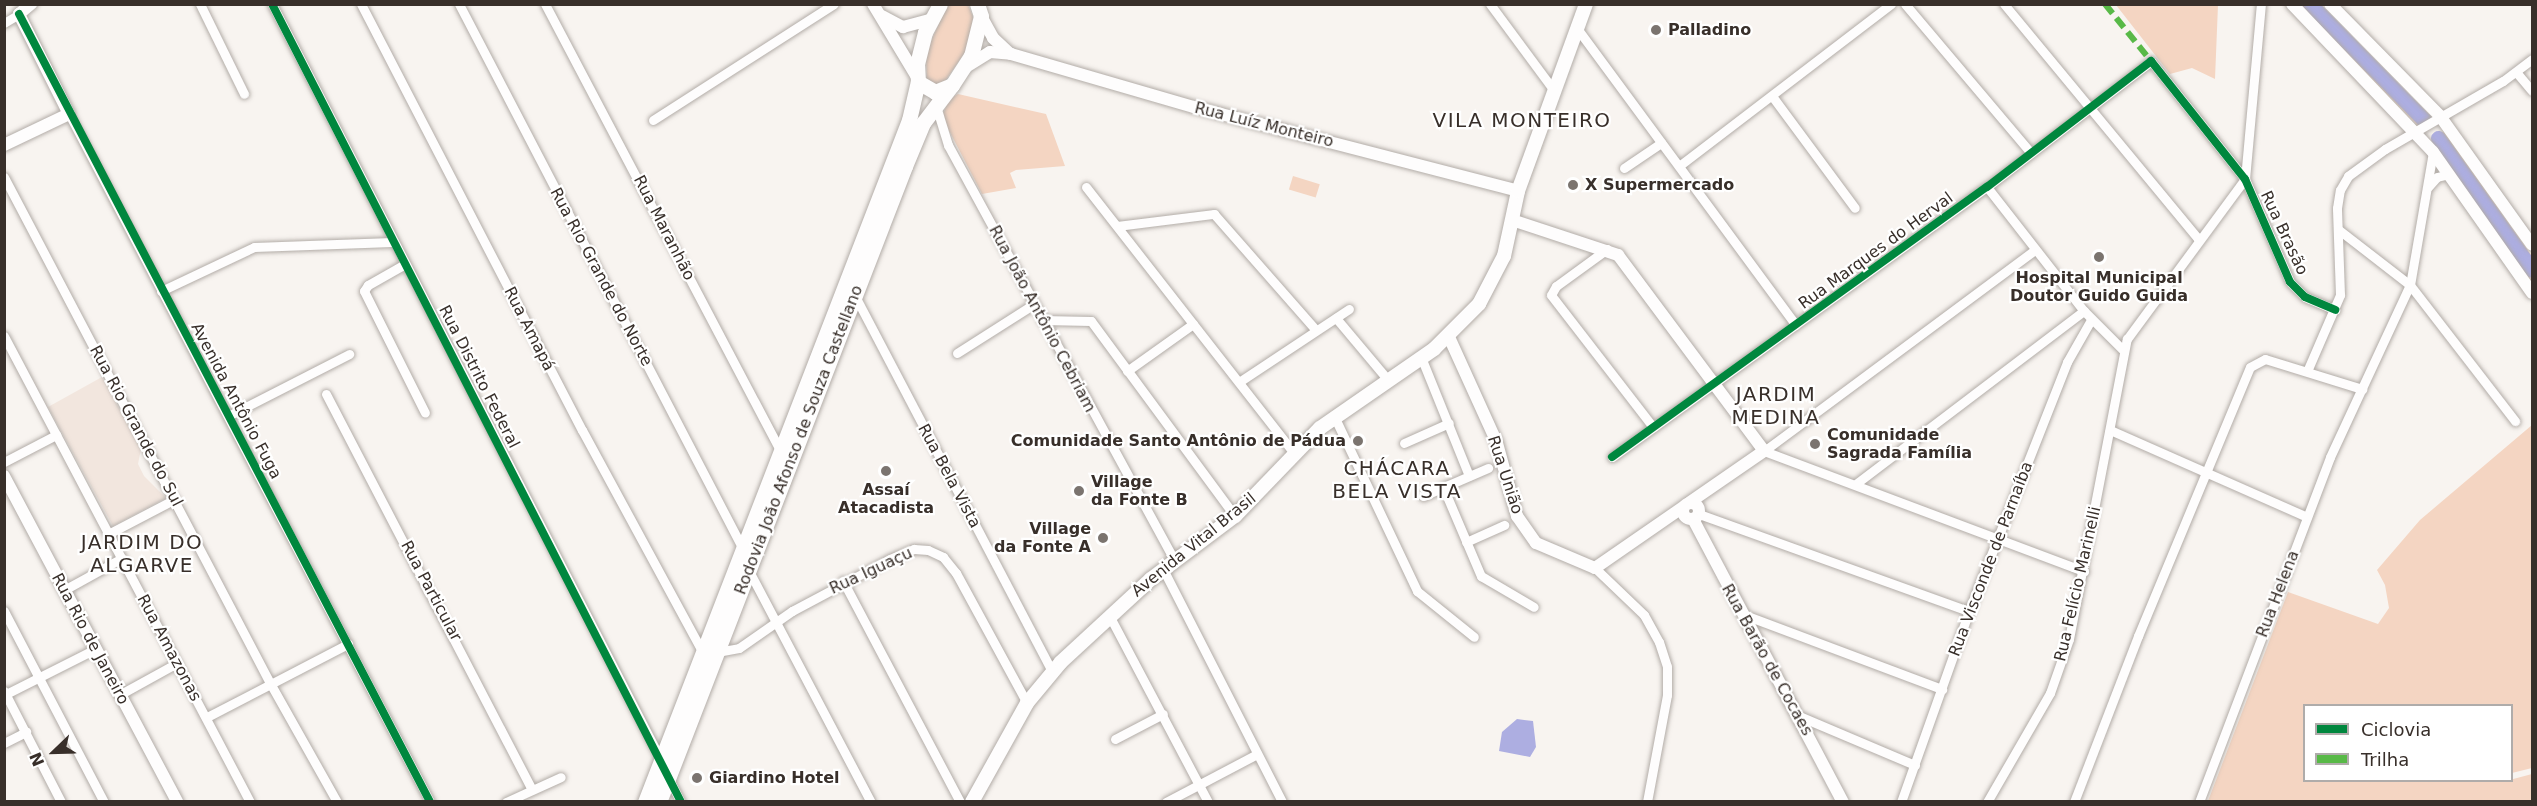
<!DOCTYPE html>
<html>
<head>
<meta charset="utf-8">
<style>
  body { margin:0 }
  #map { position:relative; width:2537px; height:806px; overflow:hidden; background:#f8f4f0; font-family:"DejaVu Sans",sans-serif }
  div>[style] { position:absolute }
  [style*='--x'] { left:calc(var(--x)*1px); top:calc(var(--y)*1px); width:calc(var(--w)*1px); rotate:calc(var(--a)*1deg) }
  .built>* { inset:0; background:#f2e6de }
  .green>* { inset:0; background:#f4d5c2; transform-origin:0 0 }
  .water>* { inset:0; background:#adaee1 }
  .river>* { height:15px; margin:-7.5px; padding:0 7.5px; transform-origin:7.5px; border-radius:7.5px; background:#adaee1 }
  .roads { filter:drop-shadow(0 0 2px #b2aca7) drop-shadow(0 0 2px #b2aca7) }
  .minor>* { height:9px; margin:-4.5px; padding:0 4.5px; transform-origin:4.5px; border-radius:4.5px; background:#fefdfd }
  .tertiary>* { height:12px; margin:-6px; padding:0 6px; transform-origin:6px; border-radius:6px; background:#fefdfd }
  .tertiary>.ring { margin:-6px; padding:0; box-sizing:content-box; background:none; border:12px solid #fefdfd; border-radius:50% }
  .secondary>* { height:14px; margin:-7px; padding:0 7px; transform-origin:7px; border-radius:7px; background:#fefdfd }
  .primary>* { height:15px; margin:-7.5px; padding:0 7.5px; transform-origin:7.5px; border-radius:7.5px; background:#fefdfd }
  .quiet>* { height:6px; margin-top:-3px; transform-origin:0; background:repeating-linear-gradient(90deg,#58b947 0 12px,transparent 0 18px) }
  .cycleway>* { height:8px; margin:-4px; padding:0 4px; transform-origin:4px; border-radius:4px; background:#00873e }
  .dots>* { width:16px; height:16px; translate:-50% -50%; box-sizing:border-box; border:3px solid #fff; border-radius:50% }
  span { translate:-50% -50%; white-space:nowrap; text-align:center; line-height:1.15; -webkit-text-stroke:4.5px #fff; paint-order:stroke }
  .poi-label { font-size:16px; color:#382f2a; font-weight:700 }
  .left { translate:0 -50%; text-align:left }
  .right { translate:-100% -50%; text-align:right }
  .street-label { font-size:16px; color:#382f2a }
  .quarter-label { font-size:20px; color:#382f2a; letter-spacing:1.5px }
  .frame { position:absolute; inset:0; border:6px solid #382f2a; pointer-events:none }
  .legend { position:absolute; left:2303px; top:704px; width:210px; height:78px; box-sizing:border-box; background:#fff; border:2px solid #afacaa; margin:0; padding:8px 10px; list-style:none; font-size:18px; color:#382f2a }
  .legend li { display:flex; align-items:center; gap:12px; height:30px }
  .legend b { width:30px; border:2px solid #afacaa }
  .north { position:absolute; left:24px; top:722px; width:60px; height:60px; -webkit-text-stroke:4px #fff; paint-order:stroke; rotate:247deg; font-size:16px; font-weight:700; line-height:24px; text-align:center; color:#382f2a }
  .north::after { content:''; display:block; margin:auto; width:21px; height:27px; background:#382f2a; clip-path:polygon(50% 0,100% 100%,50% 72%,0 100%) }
</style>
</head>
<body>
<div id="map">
  <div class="built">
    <div style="clip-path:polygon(102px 377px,141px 449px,138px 464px,144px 476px,166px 498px,113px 526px,48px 407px)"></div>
  </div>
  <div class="green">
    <div style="clip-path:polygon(947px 5px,968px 5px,973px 17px,971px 38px,966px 51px,940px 88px,927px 81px,926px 53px)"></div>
    <div style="clip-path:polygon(2116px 5px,2218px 5px,2215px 79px,2192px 68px,2170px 74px)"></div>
    <div style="clip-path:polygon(2300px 5px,2318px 5px,2430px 116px,2430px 122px,2420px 128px)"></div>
    <div style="clip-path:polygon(958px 94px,1046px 114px,1065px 166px,1016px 170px,1010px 173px,1016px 188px,982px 194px,942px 117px,949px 99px)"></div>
    <div style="clip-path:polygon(2444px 132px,2532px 256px,2532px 287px,2432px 142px,2435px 134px)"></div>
    <div style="left:1293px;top:176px;width:28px;height:14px;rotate:17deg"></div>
    <div style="clip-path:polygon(2532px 425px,2532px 768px,2512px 773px,2512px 706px,2304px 706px,2304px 780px,2502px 782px,2532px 774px,2532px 801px,2208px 801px,2288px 592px,2378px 624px,2389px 608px,2385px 585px,2377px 570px,2420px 520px)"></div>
  </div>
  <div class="water">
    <div style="clip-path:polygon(1517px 719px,1533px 721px,1536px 747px,1530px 757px,1499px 751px,1502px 732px)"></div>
  </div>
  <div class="river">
    <div style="--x:2310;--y:4;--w:164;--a:45.5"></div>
    <div style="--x:2438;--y:138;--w:162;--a:54.5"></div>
  </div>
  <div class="roads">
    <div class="minor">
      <div style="--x:200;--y:4;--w:100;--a:63.9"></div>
      <div style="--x:272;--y:4;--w:852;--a:62.77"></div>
      <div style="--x:361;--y:4;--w:480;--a:62.6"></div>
      <div style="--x:582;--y:430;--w:251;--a:61.5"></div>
      <div style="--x:459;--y:4;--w:615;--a:62.48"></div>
      <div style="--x:545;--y:4;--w:506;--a:62.22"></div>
      <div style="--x:1490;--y:4;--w:106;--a:53.5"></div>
      <div style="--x:1905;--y:4;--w:195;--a:49.8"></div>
      <div style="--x:2004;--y:4;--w:306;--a:50.4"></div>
      <div style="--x:4;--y:23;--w:17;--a:-31"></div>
      <div style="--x:1579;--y:31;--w:365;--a:53.6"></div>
      <div style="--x:2517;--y:73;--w:23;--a:50"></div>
      <div style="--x:1772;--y:96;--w:139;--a:53.5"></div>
      <div style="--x:936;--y:106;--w:41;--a:72.9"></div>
      <div style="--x:948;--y:145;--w:473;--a:61.4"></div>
      <div style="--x:69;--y:114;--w:777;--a:62.31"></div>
      <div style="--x:653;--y:120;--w:215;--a:-32.7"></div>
      <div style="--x:1679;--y:166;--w:267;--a:-37.4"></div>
      <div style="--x:1624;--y:168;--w:45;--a:-34"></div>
      <div style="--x:4;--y:177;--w:572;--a:62.27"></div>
      <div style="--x:270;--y:683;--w:137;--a:60.6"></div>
      <div style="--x:2245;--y:179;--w:176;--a:-84.8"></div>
      <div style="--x:1086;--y:187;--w:338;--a:52"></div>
      <div style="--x:1987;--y:187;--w:157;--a:52"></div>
      <div style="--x:2084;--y:311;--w:55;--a:45"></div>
      <div style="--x:2428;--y:187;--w:13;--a:-48"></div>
      <div style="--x:2437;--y:177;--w:12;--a:-14"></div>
      <div style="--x:1117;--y:226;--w:98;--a:-7.1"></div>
      <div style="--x:1214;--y:214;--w:154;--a:48.7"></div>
      <div style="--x:2339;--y:230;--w:90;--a:37.8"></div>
      <div style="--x:2410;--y:285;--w:172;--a:52.3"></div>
      <div style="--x:1607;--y:249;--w:63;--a:144"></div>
      <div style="--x:1556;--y:286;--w:10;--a:119"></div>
      <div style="--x:1551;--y:295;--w:167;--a:52.3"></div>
      <div style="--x:405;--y:264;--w:43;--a:150.4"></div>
      <div style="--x:368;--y:285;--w:7;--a:124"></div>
      <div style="--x:364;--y:291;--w:136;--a:63.4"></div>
      <div style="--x:161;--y:291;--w:103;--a:-25.3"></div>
      <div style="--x:254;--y:247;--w:138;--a:-2.1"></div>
      <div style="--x:855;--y:296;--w:424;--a:62.3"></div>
      <div style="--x:1336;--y:318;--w:81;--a:50"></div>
      <div style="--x:1042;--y:320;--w:49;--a:1.2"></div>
      <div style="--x:1091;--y:321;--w:242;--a:53.6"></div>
      <div style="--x:4;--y:336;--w:527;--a:62.17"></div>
      <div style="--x:957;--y:353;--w:91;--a:-32.5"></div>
      <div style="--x:1421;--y:357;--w:128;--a:68"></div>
      <div style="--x:2308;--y:369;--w:81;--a:-66.6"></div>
      <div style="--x:2340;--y:295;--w:87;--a:-92"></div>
      <div style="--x:2337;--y:208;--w:18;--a:-81"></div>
      <div style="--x:2340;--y:190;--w:16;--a:-60"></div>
      <div style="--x:2348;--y:176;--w:46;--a:-36.1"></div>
      <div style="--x:2385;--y:149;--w:136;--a:-30"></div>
      <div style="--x:2503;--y:81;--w:36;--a:-37"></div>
      <div style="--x:1127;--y:371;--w:81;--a:-35.5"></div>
      <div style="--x:1239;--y:382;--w:132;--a:-33.6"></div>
      <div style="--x:326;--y:394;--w:446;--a:62.5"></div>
      <div style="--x:230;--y:415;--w:134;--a:-27.1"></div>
      <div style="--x:1334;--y:416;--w:194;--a:64.6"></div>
      <div style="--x:1417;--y:591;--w:73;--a:38.9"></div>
      <div style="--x:2110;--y:430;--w:215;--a:23.8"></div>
      <div style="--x:1404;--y:443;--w:49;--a:-24"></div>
      <div style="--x:1764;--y:451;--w:342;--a:20.6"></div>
      <div style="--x:1764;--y:451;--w:337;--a:-36.6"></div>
      <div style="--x:1612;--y:457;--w:462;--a:-35.8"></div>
      <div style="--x:1987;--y:187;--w:207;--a:-37.5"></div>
      <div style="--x:2151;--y:61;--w:151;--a:51.5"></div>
      <div style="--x:2245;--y:179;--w:112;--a:66.4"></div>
      <div style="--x:2290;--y:282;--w:21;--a:45"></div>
      <div style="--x:2305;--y:297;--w:33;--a:23"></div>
      <div style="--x:4;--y:462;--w:59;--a:-27.4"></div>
      <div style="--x:1857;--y:483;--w:285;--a:-37.2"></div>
      <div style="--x:1443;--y:487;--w:97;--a:66.9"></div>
      <div style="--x:1481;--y:576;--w:61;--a:30.3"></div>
      <div style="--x:1423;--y:496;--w:71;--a:-23.3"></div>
      <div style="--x:1699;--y:514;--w:287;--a:19.8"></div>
      <div style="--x:110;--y:533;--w:73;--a:-27.6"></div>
      <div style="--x:1466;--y:542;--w:42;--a:-24.1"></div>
      <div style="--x:1595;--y:568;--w:68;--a:43.8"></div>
      <div style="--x:1644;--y:615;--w:31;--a:61"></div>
      <div style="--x:1659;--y:642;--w:26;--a:72"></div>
      <div style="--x:1667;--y:667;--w:28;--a:90"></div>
      <div style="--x:1667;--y:695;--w:109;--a:100.6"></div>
      <div style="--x:1163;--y:569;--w:262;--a:62.9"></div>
      <div style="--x:749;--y:571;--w:261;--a:62.2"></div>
      <div style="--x:843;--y:581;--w:250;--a:62.1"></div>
      <div style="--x:64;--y:590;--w:66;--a:-28.9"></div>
      <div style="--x:4;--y:611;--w:216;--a:62.4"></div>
      <div style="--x:1742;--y:614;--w:214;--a:20.6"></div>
      <div style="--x:1110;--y:617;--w:209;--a:62.1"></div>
      <div style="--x:717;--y:652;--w:22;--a:-10"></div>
      <div style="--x:739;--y:648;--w:65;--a:-34.9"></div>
      <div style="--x:792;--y:611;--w:111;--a:-28"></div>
      <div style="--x:890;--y:559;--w:26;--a:-23"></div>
      <div style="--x:914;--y:549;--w:14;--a:4"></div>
      <div style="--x:928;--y:550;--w:17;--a:25"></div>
      <div style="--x:943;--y:557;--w:21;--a:51"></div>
      <div style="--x:956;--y:573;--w:148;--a:61.4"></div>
      <div style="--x:4;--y:691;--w:125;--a:62.8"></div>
      <div style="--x:6;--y:694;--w:100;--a:-26.8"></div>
      <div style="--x:119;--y:695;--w:66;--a:-28.9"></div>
      <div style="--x:1799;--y:716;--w:126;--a:22.9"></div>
      <div style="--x:207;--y:717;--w:159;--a:-27.4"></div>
      <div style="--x:1115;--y:739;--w:54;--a:-27.5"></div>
      <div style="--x:4;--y:743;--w:25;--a:-27"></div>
      <div style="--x:668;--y:777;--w:28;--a:63"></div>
      <div style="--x:506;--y:802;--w:60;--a:-24.4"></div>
      <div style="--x:1166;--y:802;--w:103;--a:-27.8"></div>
      <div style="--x:1901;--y:802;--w:203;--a:-70.4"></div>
      <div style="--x:1969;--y:611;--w:268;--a:-68.5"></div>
      <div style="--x:2067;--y:362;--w:48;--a:-60.3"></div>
      <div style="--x:1987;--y:802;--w:126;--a:-60"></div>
      <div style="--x:2050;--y:693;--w:57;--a:-70.6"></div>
      <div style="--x:2069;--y:639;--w:306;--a:-79.1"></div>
      <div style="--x:2127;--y:339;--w:199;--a:-53.6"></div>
      <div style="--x:2074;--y:802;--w:178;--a:-68.9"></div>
      <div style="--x:2138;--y:636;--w:291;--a:-67.4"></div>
      <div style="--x:2250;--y:367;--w:17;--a:-28"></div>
      <div style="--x:2265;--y:359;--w:102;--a:17.2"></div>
      <div style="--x:2199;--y:802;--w:369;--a:-69.2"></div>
      <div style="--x:2330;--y:457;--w:190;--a:-65.1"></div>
      <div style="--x:2410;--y:285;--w:135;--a:-80.2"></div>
    </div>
    <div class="tertiary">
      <div style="--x:873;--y:4;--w:85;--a:58.9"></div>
      <div style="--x:2292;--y:4;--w:204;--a:46.4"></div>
      <div style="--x:2433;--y:152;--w:172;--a:54.9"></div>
      <div style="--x:2330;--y:4;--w:157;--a:45.5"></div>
      <div style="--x:2440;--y:116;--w:158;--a:54.5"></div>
      <div style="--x:882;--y:16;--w:24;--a:28"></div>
      <div style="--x:903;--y:27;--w:30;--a:-15"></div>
      <div style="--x:981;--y:16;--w:25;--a:61"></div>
      <div style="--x:993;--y:38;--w:23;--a:43"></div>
      <div style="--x:966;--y:67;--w:28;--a:-32"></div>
      <div style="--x:990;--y:52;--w:21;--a:5"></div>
      <div style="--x:1011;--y:54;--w:191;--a:16.2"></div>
      <div style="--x:1194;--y:107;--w:335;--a:14.5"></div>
      <div style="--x:4;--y:145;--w:72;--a:-25.5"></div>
      <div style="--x:69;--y:114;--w:112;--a:-116.6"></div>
      <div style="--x:19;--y:14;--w:16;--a:-40"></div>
      <div style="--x:1512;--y:220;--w:112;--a:18.3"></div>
      <div style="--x:1618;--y:255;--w:244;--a:53.3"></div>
      <div style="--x:1764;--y:451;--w:90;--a:145.4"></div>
      <div style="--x:1449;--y:337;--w:116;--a:65.6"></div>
      <div style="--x:1497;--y:443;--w:76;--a:74.7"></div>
      <div style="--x:1517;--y:516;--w:33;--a:55"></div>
      <div style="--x:1536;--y:543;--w:64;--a:23"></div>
      <div style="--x:1595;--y:568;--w:107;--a:-34.7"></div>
      <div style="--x:4;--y:476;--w:369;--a:62"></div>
      <div class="ring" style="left:1683px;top:503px;width:4px;height:4px"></div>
      <div style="--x:1693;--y:519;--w:320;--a:62.1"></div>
    </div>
    <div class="secondary">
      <div style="--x:972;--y:802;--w:113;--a:-60.9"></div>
      <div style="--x:1027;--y:703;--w:53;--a:-50.3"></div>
      <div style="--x:1061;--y:662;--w:122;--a:-42.7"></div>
      <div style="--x:1151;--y:579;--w:105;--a:-36.9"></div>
      <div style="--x:1235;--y:516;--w:122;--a:-46"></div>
      <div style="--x:1320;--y:428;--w:139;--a:-34.7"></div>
      <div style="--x:1434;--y:349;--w:64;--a:-45"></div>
      <div style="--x:1479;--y:304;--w:54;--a:-62.5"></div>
      <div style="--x:1504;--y:256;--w:66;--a:-77.8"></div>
      <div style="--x:1518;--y:191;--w:199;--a:-70"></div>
    </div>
    <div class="primary">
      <div style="--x:940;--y:4;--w:32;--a:118"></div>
      <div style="--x:925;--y:32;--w:32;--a:104"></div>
      <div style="--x:917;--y:63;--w:19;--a:87"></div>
      <div style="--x:918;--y:82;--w:20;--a:30"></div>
      <div style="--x:935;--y:92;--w:18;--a:-22"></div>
      <div style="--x:952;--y:85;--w:35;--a:-57"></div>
      <div style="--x:971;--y:56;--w:41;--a:-76"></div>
      <div style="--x:981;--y:16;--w:13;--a:-108"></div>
      <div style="--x:645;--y:802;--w:731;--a:-68.84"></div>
      <div style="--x:909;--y:120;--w:39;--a:-77"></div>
      <div style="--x:659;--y:802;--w:682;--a:-68.85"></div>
      <div style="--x:905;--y:166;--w:47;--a:-67.3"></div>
      <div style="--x:923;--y:123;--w:48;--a:-52.7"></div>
    </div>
  </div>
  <div class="quiet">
    <div style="--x:2105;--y:4;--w:73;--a:51.1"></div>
  </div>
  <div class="cycleway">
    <div style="--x:272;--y:4;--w:897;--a:62.86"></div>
    <div style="--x:19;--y:14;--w:889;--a:62.45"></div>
    <div style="--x:1612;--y:457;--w:462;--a:-35.8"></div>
    <div style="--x:1987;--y:187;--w:207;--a:-37.5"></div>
    <div style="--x:2151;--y:61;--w:151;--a:51.5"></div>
    <div style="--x:2245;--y:179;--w:112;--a:66.4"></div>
    <div style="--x:2290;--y:282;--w:21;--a:45"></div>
    <div style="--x:2305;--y:297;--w:33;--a:23"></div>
  </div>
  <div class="dots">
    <div style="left:1656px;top:30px;background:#7b746f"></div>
    <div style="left:1573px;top:185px;background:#7b746f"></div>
    <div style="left:2099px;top:257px;background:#7b746f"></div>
    <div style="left:1358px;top:441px;background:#7b746f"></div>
    <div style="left:1815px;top:444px;background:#7b746f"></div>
    <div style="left:886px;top:471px;background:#7b746f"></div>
    <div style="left:1079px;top:491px;background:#7b746f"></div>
    <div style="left:1103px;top:538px;background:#7b746f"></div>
    <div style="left:697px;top:778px;background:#7b746f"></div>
  </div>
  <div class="poi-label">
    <span class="left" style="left:1668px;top:30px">Palladino</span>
    <span class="left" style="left:1585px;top:185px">X Supermercado</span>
    <span style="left:2099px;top:287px">Hospital Municipal<br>Doutor Guido Guida</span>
    <span class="left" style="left:1827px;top:444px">Comunidade<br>Sagrada Família</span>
    <span class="right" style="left:1346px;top:441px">Comunidade Santo Antônio de Pádua</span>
    <span class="left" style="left:1091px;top:491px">Village<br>da Fonte B</span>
    <span style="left:886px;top:499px">Assaí<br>Atacadista</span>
    <span class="right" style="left:1091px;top:538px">Village<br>da Fonte A</span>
    <span class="left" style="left:709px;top:778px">Giardino Hotel</span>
  </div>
  <div class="street-label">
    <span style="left:1264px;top:125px;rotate:14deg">Rua Luíz Monteiro</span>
    <span style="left:664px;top:228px;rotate:63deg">Rua Maranhão</span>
    <span style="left:2284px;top:233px;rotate:65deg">Rua Brasão</span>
    <span style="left:1876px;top:251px;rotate:-36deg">Rua Marques do Herval</span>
    <span style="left:601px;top:277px;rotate:62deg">Rua Rio Grande do Norte</span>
    <span style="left:1042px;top:319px;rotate:62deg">Rua João Antônio Cebriam</span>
    <span style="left:529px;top:329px;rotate:63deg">Rua Amapá</span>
    <span style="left:479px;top:377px;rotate:63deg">Rua Distrito Federal</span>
    <span style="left:236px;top:401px;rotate:62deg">Avenida Antônio Fuga</span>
    <span style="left:136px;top:426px;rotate:62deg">Rua Rio Grande do Sul</span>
    <span style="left:799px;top:440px;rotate:-69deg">Rodovia João Afonso de Souza Castellano</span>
    <span style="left:1505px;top:475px;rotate:72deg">Rua União</span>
    <span style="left:949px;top:476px;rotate:62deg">Rua Bela Vista</span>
    <span style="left:1194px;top:545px;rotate:-39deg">Avenida Vital Brasil</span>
    <span style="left:1991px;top:559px;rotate:-69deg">Rua Visconde de Parnaíba</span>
    <span style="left:871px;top:571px;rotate:-25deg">Rua Iguaçu</span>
    <span style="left:2078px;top:584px;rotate:-77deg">Rua Felício Marinelli</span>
    <span style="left:431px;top:591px;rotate:62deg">Rua Particular</span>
    <span style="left:2278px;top:594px;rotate:-69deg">Rua Helena</span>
    <span style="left:90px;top:639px;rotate:62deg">Rua Rio de Janeiro</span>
    <span style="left:169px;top:648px;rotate:62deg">Rua Amazonas</span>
    <span style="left:1767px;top:660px;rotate:61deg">Rua Barão de Cocaes</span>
  </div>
  <div class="quarter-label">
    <span style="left:1522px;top:120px">VILA MONTEIRO</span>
    <span style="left:1776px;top:406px">JARDIM<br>MEDINA</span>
    <span style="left:1397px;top:480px">CHÁCARA<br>BELA VISTA</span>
    <span style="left:142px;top:554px">JARDIM DO<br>ALGARVE</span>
  </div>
  <div class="frame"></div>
  <ul class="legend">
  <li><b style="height:8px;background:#00873e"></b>Ciclovia</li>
  <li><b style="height:8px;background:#58b947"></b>Trilha</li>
  </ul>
  <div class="north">N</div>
</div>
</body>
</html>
